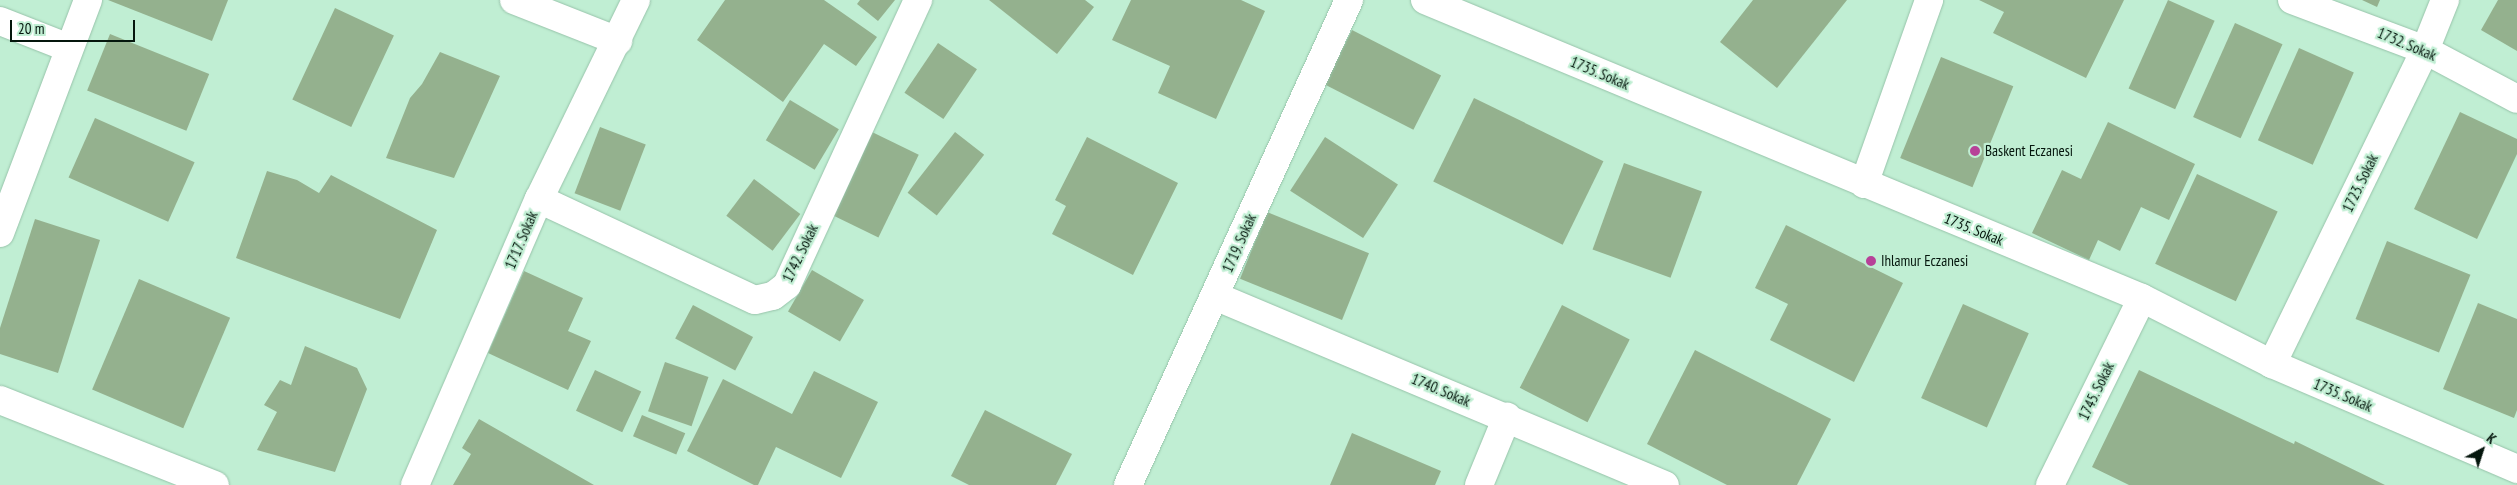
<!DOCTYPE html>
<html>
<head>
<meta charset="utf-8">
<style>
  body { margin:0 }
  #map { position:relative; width:2517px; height:485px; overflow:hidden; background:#c0eed3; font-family:"PT Sans Narrow",sans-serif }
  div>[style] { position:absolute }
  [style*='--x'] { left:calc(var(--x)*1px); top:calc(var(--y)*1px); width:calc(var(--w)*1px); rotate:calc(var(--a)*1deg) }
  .building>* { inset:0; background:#94b18e; transform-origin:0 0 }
  .roads { filter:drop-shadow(0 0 1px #97c3aa) drop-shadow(0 0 1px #97c3aa) }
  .minor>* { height:28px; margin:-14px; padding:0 14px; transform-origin:14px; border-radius:14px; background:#fff }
  .dots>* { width:14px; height:14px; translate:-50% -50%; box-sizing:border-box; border:2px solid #c0eed3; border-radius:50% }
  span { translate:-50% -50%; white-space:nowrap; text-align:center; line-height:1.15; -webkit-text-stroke:4.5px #c0eed3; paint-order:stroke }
  .street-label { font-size:15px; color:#05160d }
  .poi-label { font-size:15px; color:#05160d }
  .left { translate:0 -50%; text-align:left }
  .north { position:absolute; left:2457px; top:425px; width:50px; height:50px; -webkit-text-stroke:4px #c0eed3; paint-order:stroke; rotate:40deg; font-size:14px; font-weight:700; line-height:20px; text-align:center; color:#05160d }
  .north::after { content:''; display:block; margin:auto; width:18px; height:22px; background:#05160d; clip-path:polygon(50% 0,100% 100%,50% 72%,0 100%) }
  .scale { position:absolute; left:10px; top:20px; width:125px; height:22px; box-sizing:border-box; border:2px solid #05160d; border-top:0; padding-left:6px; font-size:15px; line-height:18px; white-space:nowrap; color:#05160d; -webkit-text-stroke:4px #c0eed3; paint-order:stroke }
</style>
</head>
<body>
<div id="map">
  <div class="building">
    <div style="clip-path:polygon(108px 0,228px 0,212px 41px)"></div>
    <div style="clip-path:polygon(725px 0,824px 0,877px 37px,856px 66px,824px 44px,783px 102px,697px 40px)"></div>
    <div style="clip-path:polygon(860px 0,895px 0,878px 21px,857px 4px)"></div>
    <div style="clip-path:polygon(989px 0,1085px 0,1094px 7px,1057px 54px)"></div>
    <div style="clip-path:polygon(1131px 0,1241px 0,1265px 11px,1216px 119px,1158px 93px,1170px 66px,1112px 40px)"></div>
    <div style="clip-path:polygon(1753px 0,1847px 0,1777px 88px,1720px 42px)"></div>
    <div style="clip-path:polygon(1979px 0,2124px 0,2086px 78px,1993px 33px,2004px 12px)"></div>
    <div style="left:2168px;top:0;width:51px;height:97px;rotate:24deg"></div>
    <div style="clip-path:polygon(2362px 0,2380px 0,2377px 7px)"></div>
    <div style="clip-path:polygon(2498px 0,2517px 0,2517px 51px,2481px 30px)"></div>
    <div style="left:335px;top:8px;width:65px;height:101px;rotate:25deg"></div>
    <div style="left:2235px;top:23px;width:52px;height:103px;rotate:24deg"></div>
    <div style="left:1352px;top:30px;width:100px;height:61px;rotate:27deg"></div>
    <div style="left:110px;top:34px;width:107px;height:61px;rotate:22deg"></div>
    <div style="left:938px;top:43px;width:47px;height:60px;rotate:34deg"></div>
    <div style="left:2299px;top:48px;width:60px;height:101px;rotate:24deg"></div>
    <div style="clip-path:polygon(440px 52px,500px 76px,454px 178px,386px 158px,410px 98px,422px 84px)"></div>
    <div style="left:1941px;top:57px;width:78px;height:109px;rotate:22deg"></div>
    <div style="left:1474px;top:98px;width:144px;height:93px;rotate:26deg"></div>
    <div style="left:790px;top:100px;width:57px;height:47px;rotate:31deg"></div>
    <div style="clip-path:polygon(2460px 112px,2517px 139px,2517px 154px,2477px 239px,2414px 209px)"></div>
    <div style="left:95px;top:118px;width:109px;height:65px;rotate:24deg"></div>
    <div style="clip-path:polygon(2108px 122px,2195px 164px,2169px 220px,2141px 207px,2120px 251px,2098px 240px,2089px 260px,2032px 233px,2062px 170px,2081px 179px)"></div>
    <div style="left:600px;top:127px;width:49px;height:71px;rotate:21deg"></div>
    <div style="left:872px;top:132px;width:52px;height:92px;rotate:26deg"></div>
    <div style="left:955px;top:132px;width:37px;height:77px;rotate:38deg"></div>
    <div style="clip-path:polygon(1087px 137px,1178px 183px,1133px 275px,1052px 234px,1066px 206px,1055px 200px)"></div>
    <div style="left:1325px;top:137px;width:87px;height:64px;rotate:33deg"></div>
    <div style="left:1624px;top:163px;width:83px;height:92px;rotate:20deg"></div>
    <div style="clip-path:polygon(267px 171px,297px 180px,319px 193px,331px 175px,437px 230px,400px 319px,236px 258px)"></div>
    <div style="left:2197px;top:174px;width:89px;height:99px;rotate:25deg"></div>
    <div style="left:754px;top:179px;width:58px;height:46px;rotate:37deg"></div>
    <div style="left:1267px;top:212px;width:110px;height:72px;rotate:22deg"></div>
    <div style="clip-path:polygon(35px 219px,100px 240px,58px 373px,0 354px,0 328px)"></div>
    <div style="clip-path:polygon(1786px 225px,1903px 283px,1854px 382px,1770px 340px,1788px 304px,1755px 288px)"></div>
    <div style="left:2387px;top:241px;width:90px;height:84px;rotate:22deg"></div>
    <div style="left:812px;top:270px;width:60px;height:48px;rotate:30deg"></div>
    <div style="clip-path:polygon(524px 271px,583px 298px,568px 331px,591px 341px,568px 390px,488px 353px)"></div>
    <div style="left:139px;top:279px;width:99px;height:120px;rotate:23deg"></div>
    <div style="clip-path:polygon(2478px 303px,2517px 319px,2517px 410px,2514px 418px,2443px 389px)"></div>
    <div style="left:1963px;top:304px;width:72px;height:103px;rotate:24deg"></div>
    <div style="left:693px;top:305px;width:68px;height:38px;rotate:28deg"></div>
    <div style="left:1562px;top:305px;width:76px;height:93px;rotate:27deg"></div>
    <div style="clip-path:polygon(305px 346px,357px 368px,367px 389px,335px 472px,257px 450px,277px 412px,264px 405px,280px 380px,291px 385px)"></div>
    <div style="clip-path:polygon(1695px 350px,1831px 419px,1797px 485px,1727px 485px,1647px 444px)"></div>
    <div style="left:665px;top:362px;width:46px;height:52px;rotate:19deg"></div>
    <div style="left:595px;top:370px;width:51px;height:45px;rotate:25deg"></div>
    <div style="clip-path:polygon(2139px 370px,2294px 444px,2295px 441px,2385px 485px,2129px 485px,2092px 467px)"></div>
    <div style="clip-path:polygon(814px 371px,878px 402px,841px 478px,776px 447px,758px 485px,754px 485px,687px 451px,723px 379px,792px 414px)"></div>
    <div style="clip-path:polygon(985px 410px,1072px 454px,1056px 485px,969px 485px,951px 476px)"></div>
    <div style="left:642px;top:415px;width:47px;height:23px;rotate:23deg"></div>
    <div style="clip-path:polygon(479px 419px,594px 485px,453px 485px,471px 454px,462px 448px)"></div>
    <div style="clip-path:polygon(1352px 433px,1441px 471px,1435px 485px,1330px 485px)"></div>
  </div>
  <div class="roads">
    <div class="minor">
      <div style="--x:514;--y:0;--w:112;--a:21.5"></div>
      <div style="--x:1425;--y:0;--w:776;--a:22.57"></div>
      <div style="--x:2142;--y:298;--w:146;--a:26.9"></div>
      <div style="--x:2272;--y:364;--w:267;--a:23.2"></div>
      <div style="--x:2292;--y:0;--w:142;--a:20.6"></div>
      <div style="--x:2425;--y:50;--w:104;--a:28"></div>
      <div style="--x:0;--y:21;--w:74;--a:21.4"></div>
      <div style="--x:1864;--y:184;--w:195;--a:-70.5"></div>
      <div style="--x:539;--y:199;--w:238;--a:25.1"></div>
      <div style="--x:755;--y:300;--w:18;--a:-13"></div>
      <div style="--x:773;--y:296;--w:18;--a:-38"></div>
      <div style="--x:787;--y:285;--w:314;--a:-65.3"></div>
      <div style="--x:0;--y:233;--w:249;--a:-69.3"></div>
      <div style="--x:1215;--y:296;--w:488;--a:22.8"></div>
      <div style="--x:2272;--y:364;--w:349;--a:-64"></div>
      <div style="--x:2425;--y:50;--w:54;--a:-68.2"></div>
      <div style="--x:0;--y:400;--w:231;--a:21.6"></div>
      <div style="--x:415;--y:485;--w:312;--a:-66.6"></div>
      <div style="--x:539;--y:199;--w:221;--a:-64"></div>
      <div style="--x:1128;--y:485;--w:533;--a:-65.5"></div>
      <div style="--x:1479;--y:485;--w:74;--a:-67.6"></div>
      <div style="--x:2050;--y:485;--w:208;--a:-63.8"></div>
    </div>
  </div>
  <div class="dots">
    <div style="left:1975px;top:151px;background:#b74198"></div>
    <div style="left:1871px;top:261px;background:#b74198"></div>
  </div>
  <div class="street-label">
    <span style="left:2407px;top:44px;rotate:23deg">1732. Sokak</span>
    <span style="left:1600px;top:73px;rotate:23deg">1735. Sokak</span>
    <span style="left:2360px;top:183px;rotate:-64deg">1723. Sokak</span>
    <span style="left:1974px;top:229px;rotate:22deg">1735. Sokak</span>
    <span style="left:521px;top:240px;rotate:-67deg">1717. Sokak</span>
    <span style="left:1239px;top:243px;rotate:-66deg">1719. Sokak</span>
    <span style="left:800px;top:253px;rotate:-64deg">1742. Sokak</span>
    <span style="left:1441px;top:390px;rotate:23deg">1740. Sokak</span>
    <span style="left:2096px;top:391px;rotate:-64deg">1745. Sokak</span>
    <span style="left:2343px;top:395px;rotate:23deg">1735. Sokak</span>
  </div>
  <div class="poi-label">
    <span class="left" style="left:1985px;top:151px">Baskent Eczanesi</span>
    <span class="left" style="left:1881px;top:261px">Ihlamur Eczanesi</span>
  </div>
  <div class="north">K</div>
  <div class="scale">20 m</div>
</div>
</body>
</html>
